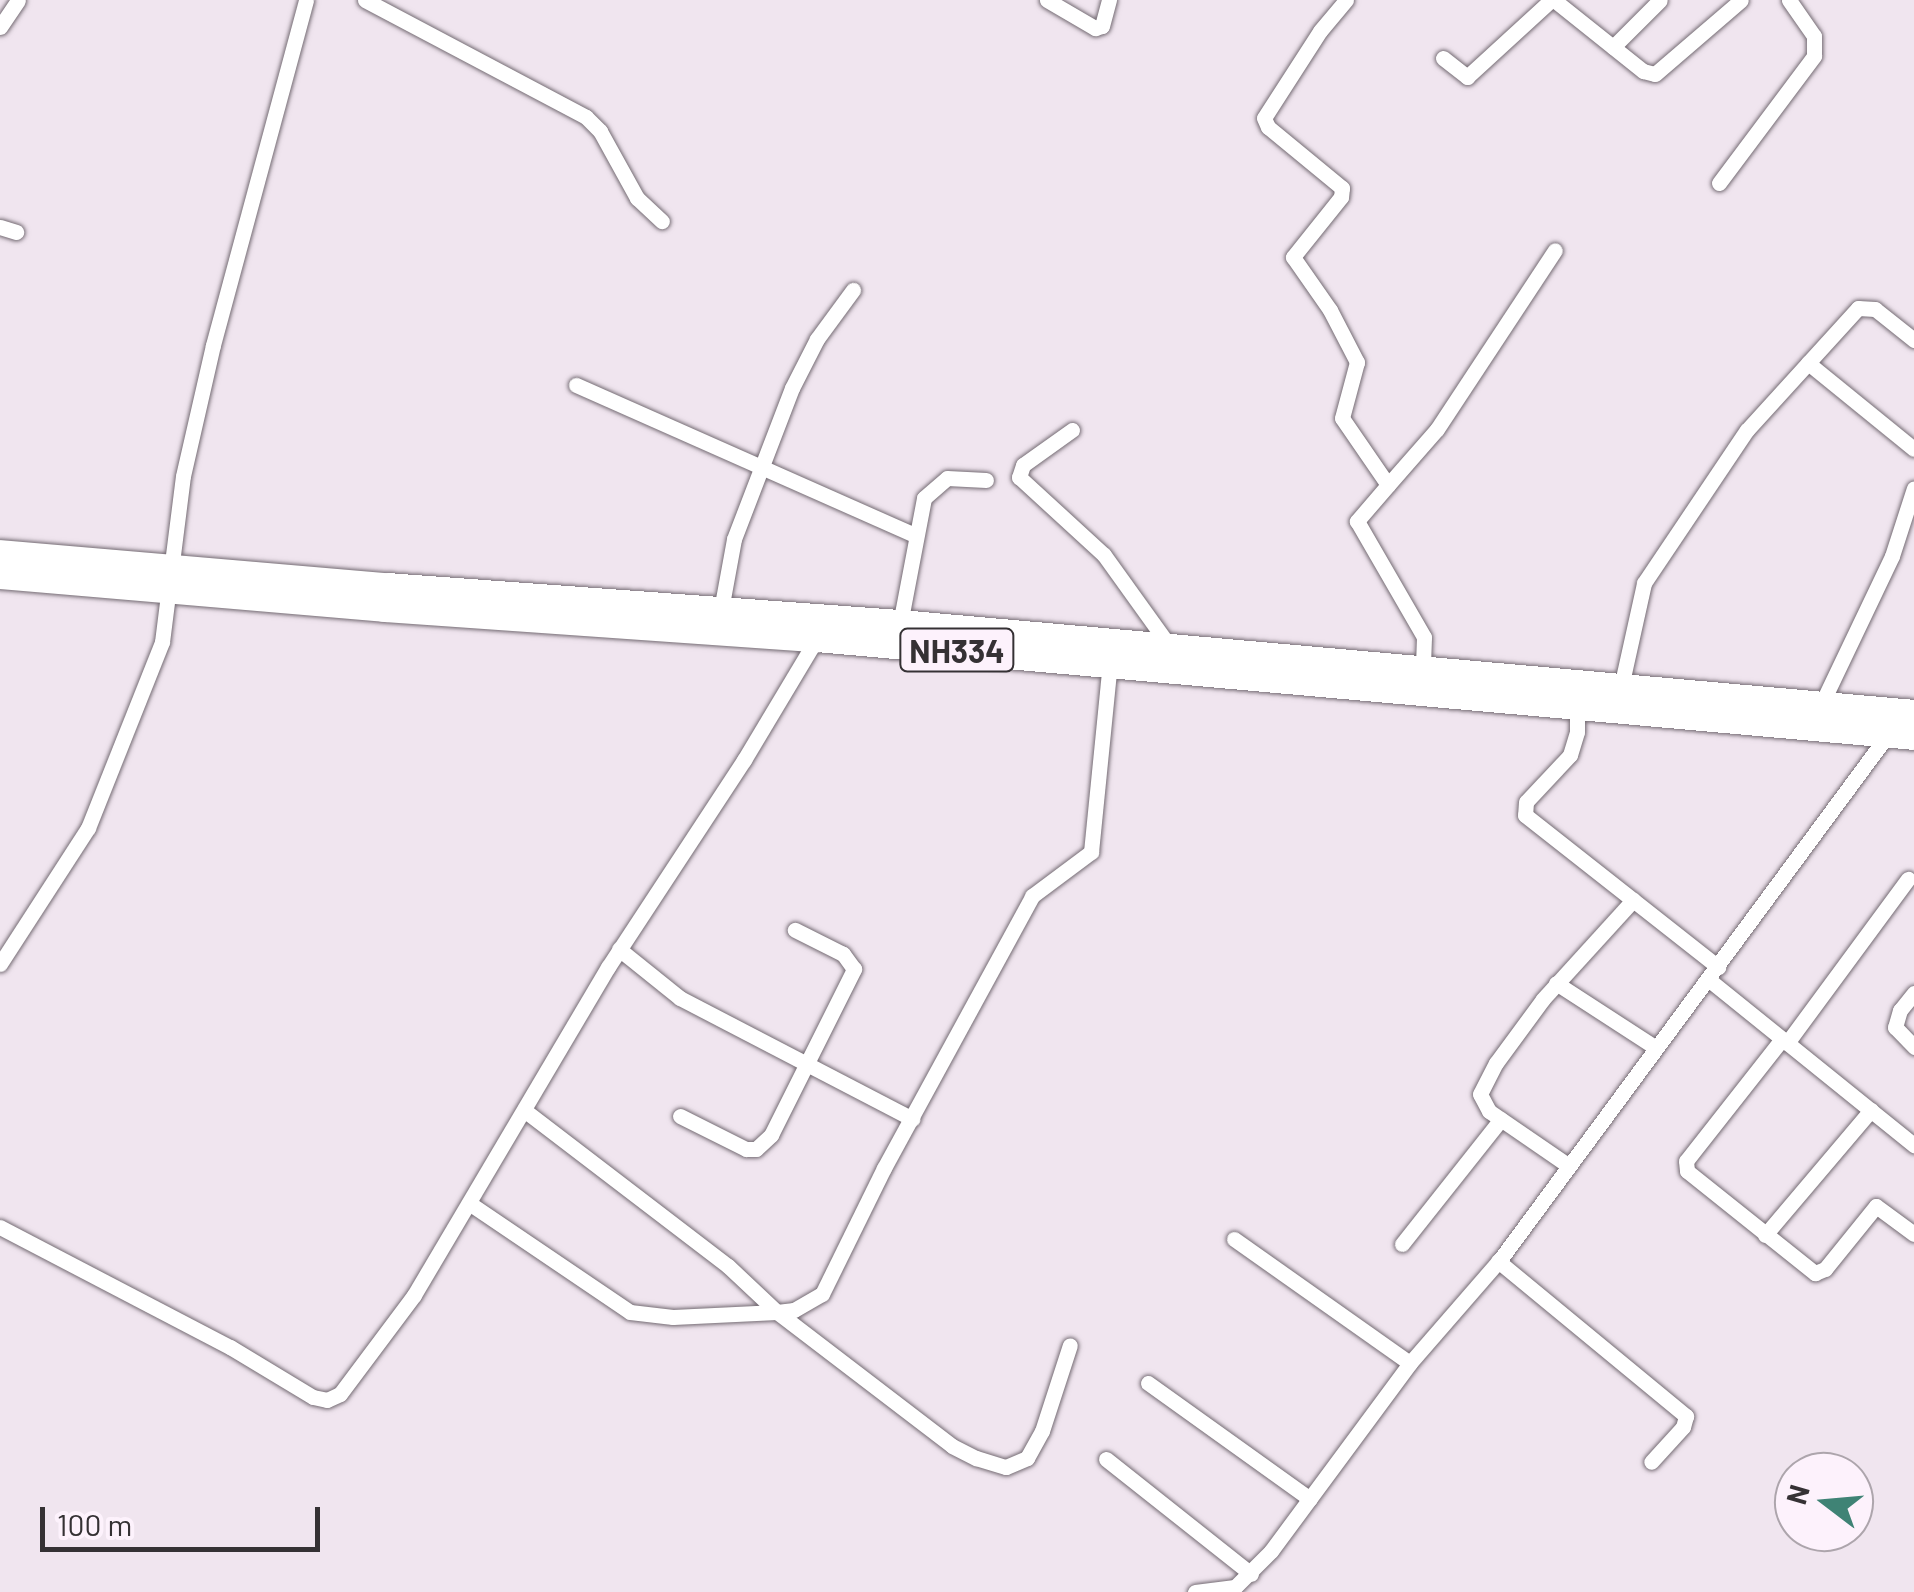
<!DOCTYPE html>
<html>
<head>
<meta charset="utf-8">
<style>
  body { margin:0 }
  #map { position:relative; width:1914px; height:1592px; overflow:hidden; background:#f0e5ef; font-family:Barlow,sans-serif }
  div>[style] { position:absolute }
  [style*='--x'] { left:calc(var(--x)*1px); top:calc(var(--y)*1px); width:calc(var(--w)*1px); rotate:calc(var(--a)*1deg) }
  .roads { filter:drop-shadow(0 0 2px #746b73) drop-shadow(0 0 2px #746b73) }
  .minor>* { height:15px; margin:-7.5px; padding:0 7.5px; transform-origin:7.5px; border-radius:7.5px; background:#fff }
  .trunk>* { height:28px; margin:-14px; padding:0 14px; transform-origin:14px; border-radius:14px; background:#fff }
  span { translate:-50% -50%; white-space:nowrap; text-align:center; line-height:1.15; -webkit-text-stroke:10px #fdf2fc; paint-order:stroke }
  .shield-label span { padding:2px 8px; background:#fdf2fc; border:2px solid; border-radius:8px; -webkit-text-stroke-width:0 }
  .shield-label { font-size:32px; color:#353134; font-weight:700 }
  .north { position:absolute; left:1774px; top:1452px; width:100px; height:100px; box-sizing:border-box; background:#fdf2fc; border:2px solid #ada5ac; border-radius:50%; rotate:286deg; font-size:28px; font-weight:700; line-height:40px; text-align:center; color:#353134 }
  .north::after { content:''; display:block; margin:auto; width:35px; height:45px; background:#3f8375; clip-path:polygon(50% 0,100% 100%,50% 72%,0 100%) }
  .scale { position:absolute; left:40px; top:1507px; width:280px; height:45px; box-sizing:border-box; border:5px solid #353134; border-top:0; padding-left:12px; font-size:30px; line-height:35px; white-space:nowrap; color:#353134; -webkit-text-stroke:8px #fdf2fc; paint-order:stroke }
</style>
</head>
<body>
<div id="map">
  <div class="roads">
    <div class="minor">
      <div style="--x:365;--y:0;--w:250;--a:27.9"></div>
      <div style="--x:586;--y:117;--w:20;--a:45"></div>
      <div style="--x:600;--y:131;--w:77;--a:61.1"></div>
      <div style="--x:637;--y:198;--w:34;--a:43"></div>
      <div style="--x:1047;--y:0;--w:56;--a:30.3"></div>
      <div style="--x:1095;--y:28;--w:7;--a:-16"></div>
      <div style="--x:1102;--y:26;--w:27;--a:-75"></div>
      <div style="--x:1346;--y:0;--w:40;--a:130"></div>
      <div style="--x:1320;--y:31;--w:103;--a:122.8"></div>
      <div style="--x:1264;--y:118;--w:10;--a:66"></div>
      <div style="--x:1268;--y:127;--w:96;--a:39.5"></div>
      <div style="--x:1342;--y:188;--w:9;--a:96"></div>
      <div style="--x:1341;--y:197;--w:77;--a:128.7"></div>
      <div style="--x:1293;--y:257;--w:65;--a:55.1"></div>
      <div style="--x:1330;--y:310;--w:59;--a:62.6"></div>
      <div style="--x:1357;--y:362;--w:58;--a:105"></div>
      <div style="--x:1342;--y:418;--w:81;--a:55.5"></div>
      <div style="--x:1388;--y:485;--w:48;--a:130.7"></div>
      <div style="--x:1357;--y:521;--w:134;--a:60"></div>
      <div style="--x:1424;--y:637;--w:31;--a:92"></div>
      <div style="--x:1554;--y:0;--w:114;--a:38.6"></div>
      <div style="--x:1643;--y:71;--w:12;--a:14"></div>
      <div style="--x:1655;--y:74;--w:113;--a:-40.7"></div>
      <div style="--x:0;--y:27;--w:32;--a:-56"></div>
      <div style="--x:1613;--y:47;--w:66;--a:-45"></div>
      <div style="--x:1443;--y:58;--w:31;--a:38"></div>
      <div style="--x:1467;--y:77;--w:114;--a:-42.5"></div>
      <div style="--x:1719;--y:183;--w:159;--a:-53.2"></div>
      <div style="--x:1814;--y:56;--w:20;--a:-90"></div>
      <div style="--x:1814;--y:36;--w:44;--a:-124.8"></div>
      <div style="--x:0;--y:227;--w:17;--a:17"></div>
      <div style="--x:1808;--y:363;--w:136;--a:39.1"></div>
      <div style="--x:576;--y:385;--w:370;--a:23.9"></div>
      <div style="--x:1072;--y:430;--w:60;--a:144.5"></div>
      <div style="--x:1023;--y:465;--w:13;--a:108"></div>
      <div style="--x:1019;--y:477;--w:115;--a:42.5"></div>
      <div style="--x:1104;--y:555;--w:113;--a:54.3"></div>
      <div style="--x:1388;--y:485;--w:74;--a:-48.8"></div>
      <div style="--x:1437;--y:429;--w:214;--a:-56.6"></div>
      <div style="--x:721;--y:610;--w:72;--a:-79.6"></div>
      <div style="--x:734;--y:539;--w:162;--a:-69"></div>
      <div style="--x:792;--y:388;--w:55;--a:-63"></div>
      <div style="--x:817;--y:339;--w:61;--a:-53.7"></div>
      <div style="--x:900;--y:624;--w:128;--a:-79.2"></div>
      <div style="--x:924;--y:498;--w:30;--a:-41"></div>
      <div style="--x:947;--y:478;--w:39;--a:3"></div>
      <div style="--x:1621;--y:687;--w:107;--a:-77.5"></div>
      <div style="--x:1644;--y:583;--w:184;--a:-56.1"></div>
      <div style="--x:1747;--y:430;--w:165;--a:-47.7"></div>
      <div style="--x:1858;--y:308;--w:17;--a:3"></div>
      <div style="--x:1875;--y:309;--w:50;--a:38.5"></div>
      <div style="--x:1577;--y:704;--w:28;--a:90"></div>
      <div style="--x:1577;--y:732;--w:24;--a:107"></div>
      <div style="--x:1570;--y:755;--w:64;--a:133.1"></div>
      <div style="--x:1526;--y:802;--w:13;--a:94"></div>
      <div style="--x:1525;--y:815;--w:246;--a:38.2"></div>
      <div style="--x:1821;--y:705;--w:165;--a:-64.5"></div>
      <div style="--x:1892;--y:556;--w:71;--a:-72.1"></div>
      <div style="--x:619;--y:949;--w:78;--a:38.8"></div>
      <div style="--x:680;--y:998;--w:262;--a:27.5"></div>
      <div style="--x:0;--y:964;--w:162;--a:-57.1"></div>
      <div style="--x:88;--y:828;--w:200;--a:-68.3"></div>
      <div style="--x:162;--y:642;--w:167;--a:-82.8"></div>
      <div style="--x:183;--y:476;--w:134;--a:-77.1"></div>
      <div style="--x:213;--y:345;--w:357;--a:-74.9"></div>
      <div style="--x:1708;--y:979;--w:265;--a:38.9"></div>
      <div style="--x:1556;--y:983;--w:119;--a:33"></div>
      <div style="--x:1914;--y:993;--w:22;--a:129"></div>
      <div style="--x:1900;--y:1010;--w:18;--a:106"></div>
      <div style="--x:1895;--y:1027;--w:28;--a:46"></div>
      <div style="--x:1782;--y:1039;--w:155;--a:128.2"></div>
      <div style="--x:1686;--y:1161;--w:10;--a:84"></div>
      <div style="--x:1687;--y:1171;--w:164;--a:38.6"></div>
      <div style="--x:1815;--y:1273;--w:11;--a:-22"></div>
      <div style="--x:1825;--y:1269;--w:81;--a:-51"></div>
      <div style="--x:1876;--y:1206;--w:47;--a:36.4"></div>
      <div style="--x:1787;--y:1043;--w:204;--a:-53.6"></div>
      <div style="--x:524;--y:1110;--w:257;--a:37.4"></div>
      <div style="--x:728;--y:1266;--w:67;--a:43.2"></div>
      <div style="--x:777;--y:1312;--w:220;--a:37.4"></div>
      <div style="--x:952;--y:1446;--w:27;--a:27"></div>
      <div style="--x:976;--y:1458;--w:31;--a:17"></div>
      <div style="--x:1006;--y:1467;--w:23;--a:-23"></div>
      <div style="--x:1027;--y:1458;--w:31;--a:-61"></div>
      <div style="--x:1042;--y:1431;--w:90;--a:-72"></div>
      <div style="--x:680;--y:1116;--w:74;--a:26.6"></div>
      <div style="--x:746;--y:1149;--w:10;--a:0"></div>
      <div style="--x:756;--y:1149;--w:21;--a:-43"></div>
      <div style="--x:771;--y:1135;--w:186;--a:-63.4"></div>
      <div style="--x:854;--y:969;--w:19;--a:-126"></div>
      <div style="--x:843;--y:954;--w:54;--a:-153.4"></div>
      <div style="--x:1569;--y:1166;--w:97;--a:-145.5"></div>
      <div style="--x:1489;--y:1111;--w:19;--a:-118"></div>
      <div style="--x:1480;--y:1094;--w:35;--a:-63"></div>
      <div style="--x:1496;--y:1063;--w:79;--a:-53.7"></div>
      <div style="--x:1543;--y:999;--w:134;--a:-47.7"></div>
      <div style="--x:469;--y:1203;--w:194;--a:34.1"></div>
      <div style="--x:630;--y:1312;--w:43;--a:6.6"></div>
      <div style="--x:673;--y:1317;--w:104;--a:-2.8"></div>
      <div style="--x:777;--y:1312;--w:17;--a:-7"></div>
      <div style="--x:794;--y:1310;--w:32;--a:-30"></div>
      <div style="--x:822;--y:1294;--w:140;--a:-63.8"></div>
      <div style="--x:884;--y:1168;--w:310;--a:-61.4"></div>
      <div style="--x:1032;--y:896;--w:74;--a:-36.7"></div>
      <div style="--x:1091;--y:852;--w:190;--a:-84.3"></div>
      <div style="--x:0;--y:1227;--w:259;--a:27.6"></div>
      <div style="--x:230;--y:1347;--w:97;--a:31.1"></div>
      <div style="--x:313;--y:1397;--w:14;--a:12"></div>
      <div style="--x:327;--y:1400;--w:14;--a:-25"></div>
      <div style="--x:340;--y:1394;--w:124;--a:-53.2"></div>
      <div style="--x:414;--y:1295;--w:381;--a:-59.4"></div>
      <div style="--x:608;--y:967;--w:248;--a:-56.7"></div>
      <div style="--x:744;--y:760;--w:142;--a:-59.1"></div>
      <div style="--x:1765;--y:1235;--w:164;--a:-49.7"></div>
      <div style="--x:1234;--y:1239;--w:215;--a:35.2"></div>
      <div style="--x:1402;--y:1244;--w:159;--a:-51.6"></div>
      <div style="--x:1498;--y:1261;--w:244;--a:39.5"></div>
      <div style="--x:1686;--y:1416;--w:11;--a:105"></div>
      <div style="--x:1683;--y:1427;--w:47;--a:132.4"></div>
      <div style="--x:1148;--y:1383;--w:199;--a:35.6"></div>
      <div style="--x:1106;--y:1459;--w:185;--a:38.4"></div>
      <div style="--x:1195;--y:1592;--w:40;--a:-7.1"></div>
      <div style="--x:1235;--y:1587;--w:51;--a:-45"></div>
      <div style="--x:1271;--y:1551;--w:234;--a:-53.5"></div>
      <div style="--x:1410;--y:1363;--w:140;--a:-49"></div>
      <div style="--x:1502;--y:1257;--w:651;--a:-53.55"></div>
    </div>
    <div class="trunk">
      <div style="--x:0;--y:554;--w:388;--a:4.9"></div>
      <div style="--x:387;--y:587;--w:514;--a:4.13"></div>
      <div style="--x:900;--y:624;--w:1018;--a:5.07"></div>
      <div style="--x:0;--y:575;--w:386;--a:4.9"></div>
      <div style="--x:385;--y:608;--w:433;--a:4"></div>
      <div style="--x:817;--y:638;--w:1101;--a:5.1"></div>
    </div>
  </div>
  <div class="shield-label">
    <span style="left:957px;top:650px">NH334</span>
  </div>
  <div class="north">N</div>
  <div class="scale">100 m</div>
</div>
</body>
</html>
